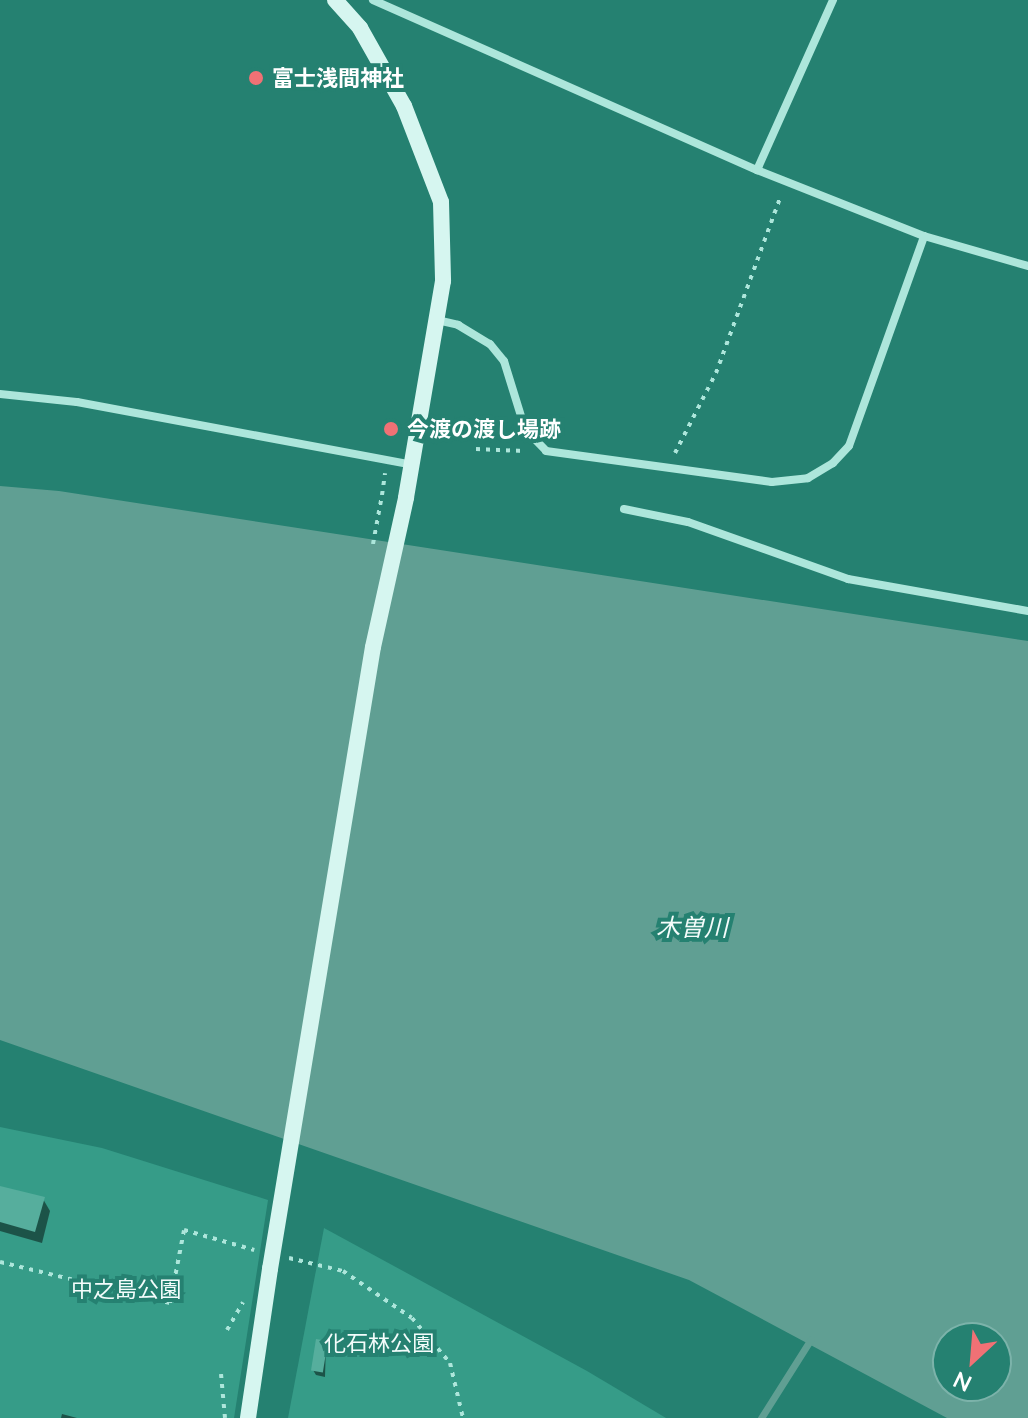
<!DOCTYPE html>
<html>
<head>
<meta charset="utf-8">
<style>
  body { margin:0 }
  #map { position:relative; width:1028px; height:1418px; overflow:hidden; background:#258171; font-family:Lato,"Noto Sans JP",sans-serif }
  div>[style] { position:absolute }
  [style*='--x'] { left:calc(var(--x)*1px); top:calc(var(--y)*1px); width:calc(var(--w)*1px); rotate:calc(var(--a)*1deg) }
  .green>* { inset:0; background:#369c88 }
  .water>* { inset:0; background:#609f93 }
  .shadow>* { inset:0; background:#0007 }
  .stream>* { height:7px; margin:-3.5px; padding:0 3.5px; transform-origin:3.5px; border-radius:3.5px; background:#609f93 }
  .building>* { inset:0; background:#56ae9d; transform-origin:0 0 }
  .path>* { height:4px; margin-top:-2px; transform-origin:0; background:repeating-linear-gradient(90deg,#ade6db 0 4px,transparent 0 10px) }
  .street>* { height:8px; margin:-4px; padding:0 4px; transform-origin:4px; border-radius:4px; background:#ade6db }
  .secondary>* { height:16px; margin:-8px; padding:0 8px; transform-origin:8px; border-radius:8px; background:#d6f6f0 }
  .path-bridge>* { height:4px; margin-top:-2px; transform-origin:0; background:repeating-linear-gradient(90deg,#ade6db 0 4px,transparent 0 10px) }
  .secondary-bridge>* { height:16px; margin:-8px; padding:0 8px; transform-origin:8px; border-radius:8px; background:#d6f6f0 }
  .dots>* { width:22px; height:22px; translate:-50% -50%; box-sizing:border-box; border:4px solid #258171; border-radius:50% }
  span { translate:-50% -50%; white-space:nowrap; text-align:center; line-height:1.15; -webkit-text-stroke:8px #258171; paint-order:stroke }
  .poi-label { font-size:22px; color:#fff; font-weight:700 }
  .left { translate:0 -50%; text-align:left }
  .park-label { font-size:22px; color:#f3fcfb }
  .water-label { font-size:24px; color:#f4fcfb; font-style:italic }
  .north { position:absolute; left:932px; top:1322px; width:80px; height:80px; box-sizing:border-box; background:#258171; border:2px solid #7cb3aa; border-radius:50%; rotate:206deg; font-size:22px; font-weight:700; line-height:32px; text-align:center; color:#fff }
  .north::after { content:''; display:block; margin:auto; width:28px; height:36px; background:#f07175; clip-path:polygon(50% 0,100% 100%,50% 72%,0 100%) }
</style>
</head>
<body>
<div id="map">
  <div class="green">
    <div style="clip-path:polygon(0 1127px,102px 1148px,268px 1200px,234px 1418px,0 1418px)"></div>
    <div style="clip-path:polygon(324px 1228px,587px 1371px,666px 1418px,288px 1418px)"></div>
  </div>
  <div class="water">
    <div style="clip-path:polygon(evenodd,0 486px,59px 491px,1028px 641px,1028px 1418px,947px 1418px,689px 1280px,0 1040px,0 486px,948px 1338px,996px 1338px,996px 1386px,948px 1386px,948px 1338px)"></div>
  </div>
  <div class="shadow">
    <div style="clip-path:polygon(0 1187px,43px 1199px,50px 1211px,42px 1243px,0 1231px)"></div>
    <div style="clip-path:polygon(326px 1343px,325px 1377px,316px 1375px,313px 1370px)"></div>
    <div style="clip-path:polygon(62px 1414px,77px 1418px,61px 1418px)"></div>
  </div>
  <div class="stream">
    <div style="--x:761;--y:1418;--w:93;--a:-57.7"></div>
  </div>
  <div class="building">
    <div style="clip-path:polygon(0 1186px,45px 1197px,35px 1232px,0 1222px)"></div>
    <div style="left:316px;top:1339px;width:12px;height:32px;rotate:9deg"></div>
  </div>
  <div class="path">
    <div style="--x:476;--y:449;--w:48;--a:2.4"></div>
    <div style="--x:675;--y:453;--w:90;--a:-62.9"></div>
    <div style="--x:716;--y:373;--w:189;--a:-69.9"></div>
    <div style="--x:382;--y:495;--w:22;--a:-82"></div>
    <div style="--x:289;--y:1258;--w:56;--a:13.5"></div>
    <div style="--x:343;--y:1271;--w:83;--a:34.3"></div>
    <div style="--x:412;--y:1318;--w:59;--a:49.8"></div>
    <div style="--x:450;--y:1363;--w:57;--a:76.7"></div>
    <div style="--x:0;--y:1262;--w:175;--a:13.6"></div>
    <div style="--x:170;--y:1303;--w:74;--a:-79.1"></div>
    <div style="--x:184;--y:1230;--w:73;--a:15.9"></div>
    <div style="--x:227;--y:1330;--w:32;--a:-60"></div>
    <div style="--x:221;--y:1374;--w:44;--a:84.8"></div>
  </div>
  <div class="street">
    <div style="--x:373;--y:0;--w:420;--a:23.9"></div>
    <div style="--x:757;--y:170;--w:180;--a:21.6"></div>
    <div style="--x:924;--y:236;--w:108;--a:16.1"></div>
    <div style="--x:757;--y:170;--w:186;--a:-65.9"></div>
    <div style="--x:437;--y:320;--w:22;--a:13"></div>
    <div style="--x:458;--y:325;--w:37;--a:31"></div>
    <div style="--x:490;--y:344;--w:22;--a:51"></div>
    <div style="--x:504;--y:361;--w:71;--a:72.8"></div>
    <div style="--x:525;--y:429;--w:30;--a:46"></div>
    <div style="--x:546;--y:451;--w:228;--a:7.8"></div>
    <div style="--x:772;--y:482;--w:36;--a:-6"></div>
    <div style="--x:808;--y:478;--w:29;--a:-31"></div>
    <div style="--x:833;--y:463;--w:23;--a:-47"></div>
    <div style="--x:849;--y:446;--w:223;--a:-70.3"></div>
    <div style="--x:0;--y:394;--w:77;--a:5.9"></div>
    <div style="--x:77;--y:402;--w:343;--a:10.6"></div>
    <div style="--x:624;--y:509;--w:65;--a:11.5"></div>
    <div style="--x:688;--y:522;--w:170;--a:19.6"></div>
    <div style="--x:848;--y:579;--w:183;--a:10.1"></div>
  </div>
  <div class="secondary">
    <div style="--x:335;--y:0;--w:38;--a:48"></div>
    <div style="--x:360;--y:28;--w:90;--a:60.6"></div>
    <div style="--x:404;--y:106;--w:103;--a:68.9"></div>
    <div style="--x:441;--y:202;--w:79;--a:88.5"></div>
    <div style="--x:443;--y:281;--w:220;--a:99.7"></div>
    <div style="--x:248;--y:1418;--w:151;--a:-81.6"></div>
  </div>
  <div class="path-bridge">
    <div style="--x:373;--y:544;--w:50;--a:-79.6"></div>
  </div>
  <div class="secondary-bridge">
    <div style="--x:270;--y:1269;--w:630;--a:-80.6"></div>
    <div style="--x:373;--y:647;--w:153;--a:-77.5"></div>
  </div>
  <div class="dots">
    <div style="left:256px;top:78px;background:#f07175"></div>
    <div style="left:391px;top:429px;background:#f07175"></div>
  </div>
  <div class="poi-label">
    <span class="left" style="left:272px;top:78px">富士浅間神社</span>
    <span class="left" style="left:407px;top:429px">今渡の渡し場跡</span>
  </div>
  <div class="park-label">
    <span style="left:126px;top:1289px">中之島公園</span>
    <span style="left:379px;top:1343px">化石林公園</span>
  </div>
  <div class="water-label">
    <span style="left:692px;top:927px">木曽川</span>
  </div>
  <div class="north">N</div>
</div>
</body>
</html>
